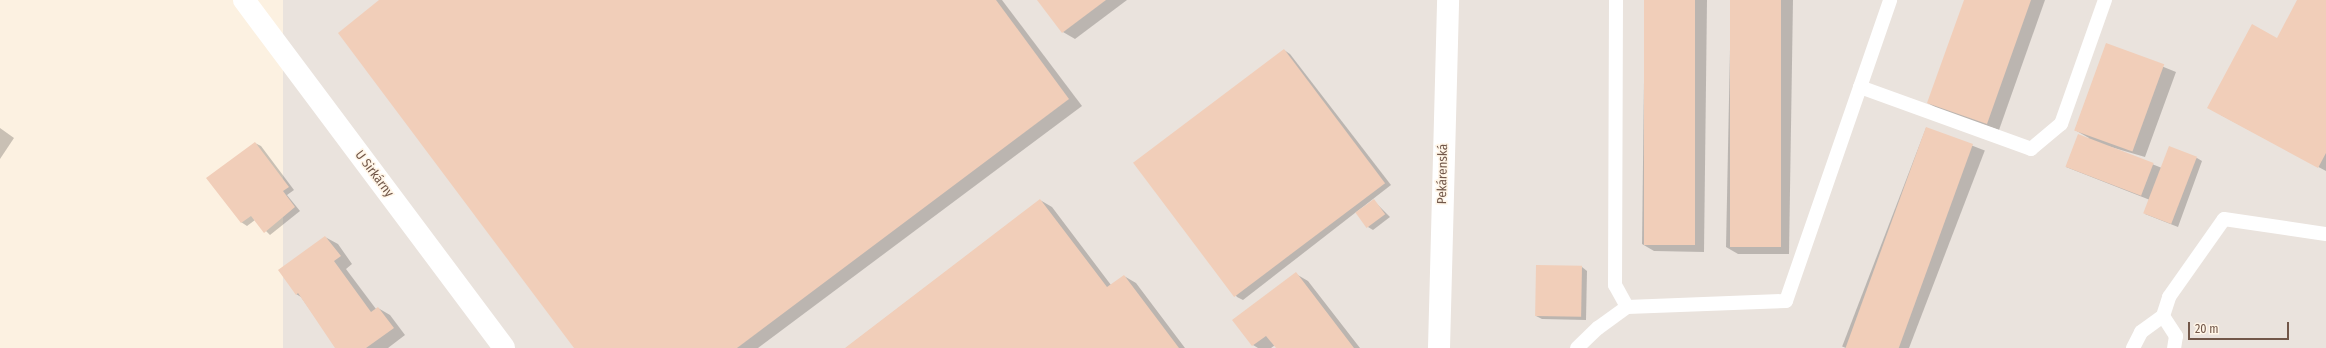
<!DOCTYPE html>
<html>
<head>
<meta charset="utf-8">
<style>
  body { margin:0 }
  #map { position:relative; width:2326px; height:348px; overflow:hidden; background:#fcf1e1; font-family:"Fira Sans Condensed",sans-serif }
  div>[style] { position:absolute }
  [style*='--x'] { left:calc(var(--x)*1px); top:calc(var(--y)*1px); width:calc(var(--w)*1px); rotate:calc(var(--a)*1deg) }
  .industrial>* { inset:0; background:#eae3dd; transform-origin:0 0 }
  .shadow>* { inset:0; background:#0003; transform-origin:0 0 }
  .building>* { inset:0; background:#f1ceb9; transform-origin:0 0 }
  .lane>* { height:14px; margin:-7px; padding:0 7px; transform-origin:7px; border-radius:7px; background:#fff }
  .street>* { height:22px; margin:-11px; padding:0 11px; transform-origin:11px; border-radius:11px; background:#fff }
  span { translate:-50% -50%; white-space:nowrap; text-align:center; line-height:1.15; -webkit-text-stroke:3px #fff5e7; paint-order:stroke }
  .street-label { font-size:13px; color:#725749 }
  .scale { position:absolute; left:2188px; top:322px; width:101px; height:18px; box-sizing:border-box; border:2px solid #725749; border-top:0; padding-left:5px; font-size:12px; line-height:14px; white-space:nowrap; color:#725749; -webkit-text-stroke:3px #fff5e7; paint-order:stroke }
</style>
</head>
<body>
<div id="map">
  <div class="industrial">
    <div style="left:283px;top:0;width:2043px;height:435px"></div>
  </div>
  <div class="shadow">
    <div style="clip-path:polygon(383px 0,1002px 0,1082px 106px,758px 348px,575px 348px)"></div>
    <div style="clip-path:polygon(1039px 0,1127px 0,1075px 39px,1063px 32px)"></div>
    <div style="clip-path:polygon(1645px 0,1707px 0,1704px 252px,1654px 251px,1642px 244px)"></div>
    <div style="clip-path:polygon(1731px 0,1793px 0,1789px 254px,1738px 254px,1726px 247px)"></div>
    <div style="clip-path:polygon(1965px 0,2045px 0,1999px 130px,1940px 110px,1928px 103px)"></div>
    <div style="clip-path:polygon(2299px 0,2326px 0,2326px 171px,2221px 115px,2278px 39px)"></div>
    <div style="clip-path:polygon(2107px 44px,2176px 72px,2145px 157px,2104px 145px,2162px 168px,2197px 158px,2202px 161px,2178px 227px,2145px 214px,2150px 200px,2066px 167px,2089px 138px,2075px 130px)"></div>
    <div style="clip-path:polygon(1284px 50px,1290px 54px,1391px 185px,1243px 300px,1237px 297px,1136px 165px)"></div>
    <div style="clip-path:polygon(0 128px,14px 138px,0 159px)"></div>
    <div style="left:1926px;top:128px;width:63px;height:234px;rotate:21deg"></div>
    <div style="clip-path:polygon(255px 143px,261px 146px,294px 190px,287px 195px,300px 211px,270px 235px,255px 220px,247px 226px,241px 222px)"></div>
    <div style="clip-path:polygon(1040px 200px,1052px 207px,1111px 285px,1124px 276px,1136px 283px,1185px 348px,846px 348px)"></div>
    <div style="clip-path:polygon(1374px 201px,1390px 217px,1373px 230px,1368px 227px)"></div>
    <div style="clip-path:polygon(325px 237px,338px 244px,352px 264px,346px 269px,376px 309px,378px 308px,390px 315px,405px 335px,388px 348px,337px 348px,301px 297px,296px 294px)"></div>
    <div style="clip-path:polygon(1582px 267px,1587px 271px,1586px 320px,1542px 319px,1536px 316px)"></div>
    <div style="clip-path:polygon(1296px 274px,1308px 281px,1360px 348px,1277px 348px,1275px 345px,1271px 348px,1258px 348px,1253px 345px,1233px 320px)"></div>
  </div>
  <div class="building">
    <div style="clip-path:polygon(379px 0,996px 0,1069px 99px,737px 348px,574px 348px,338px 33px)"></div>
    <div style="clip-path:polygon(1037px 0,1106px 0,1062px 33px)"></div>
    <div style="left:1644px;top:0;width:51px;height:245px"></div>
    <div style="left:1730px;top:0;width:51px;height:247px"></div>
    <div style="clip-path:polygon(1964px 0,2031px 0,1987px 124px,1927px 103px)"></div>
    <div style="clip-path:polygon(2297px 0,2326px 0,2326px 153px,2318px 168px,2207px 108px,2252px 24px,2277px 38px)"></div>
    <div style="left:2106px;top:43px;width:62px;height:93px;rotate:20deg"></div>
    <div style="left:1284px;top:49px;width:168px;height:189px;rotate:53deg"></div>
    <div style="left:1926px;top:127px;width:50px;height:235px;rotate:20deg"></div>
    <div style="left:2078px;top:134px;width:81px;height:35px;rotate:21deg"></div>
    <div style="clip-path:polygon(255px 142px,289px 187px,283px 191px,295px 207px,264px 233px,251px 216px,241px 223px,206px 178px)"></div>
    <div style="left:2169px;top:146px;width:30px;height:72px;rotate:21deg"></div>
    <div style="clip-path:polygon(1040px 199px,1107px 287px,1124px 275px,1179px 348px,845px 348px)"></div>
    <div style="left:1374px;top:199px;width:19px;height:23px;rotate:54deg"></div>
    <div style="clip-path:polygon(325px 236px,341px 256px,334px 261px,371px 312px,378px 307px,394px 328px,366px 348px,335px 348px,298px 293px,296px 295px,278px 270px)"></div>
    <div style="left:1536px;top:265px;width:46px;height:51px;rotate:1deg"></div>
    <div style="clip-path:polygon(1296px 272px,1354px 348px,1276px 348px,1266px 336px,1252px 346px,1232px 320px)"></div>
  </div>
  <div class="lane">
    <div style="--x:1616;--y:0;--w:285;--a:90.2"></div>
    <div style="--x:1615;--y:285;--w:25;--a:61"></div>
    <div style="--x:1860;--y:87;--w:182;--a:19.9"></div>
    <div style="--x:2031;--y:149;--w:39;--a:-40"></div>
    <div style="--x:2061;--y:124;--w:132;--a:-70.5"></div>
    <div style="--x:2163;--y:316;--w:24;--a:57"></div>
    <div style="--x:2176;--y:336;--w:12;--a:99"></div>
    <div style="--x:1577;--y:348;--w:29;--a:-44"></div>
    <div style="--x:1598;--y:328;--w:36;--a:-36"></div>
    <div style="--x:1627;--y:307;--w:159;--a:-2.2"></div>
    <div style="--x:1786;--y:301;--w:318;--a:-70.9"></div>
    <div style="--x:2133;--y:348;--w:18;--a:-63"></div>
    <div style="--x:2141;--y:332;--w:27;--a:-36"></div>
    <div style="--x:2163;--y:316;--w:20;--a:-72"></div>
    <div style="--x:2169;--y:297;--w:95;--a:-54.8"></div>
    <div style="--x:2224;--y:219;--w:103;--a:8.4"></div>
  </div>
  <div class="street">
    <div style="--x:244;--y:0;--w:434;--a:53.2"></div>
    <div style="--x:1439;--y:348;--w:348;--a:-88.5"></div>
  </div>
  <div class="street-label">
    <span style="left:374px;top:174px;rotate:53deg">U Sirkárny</span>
    <span style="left:1443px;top:174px;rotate:-89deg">Pekárenská</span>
  </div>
  <div class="scale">20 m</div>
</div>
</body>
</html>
